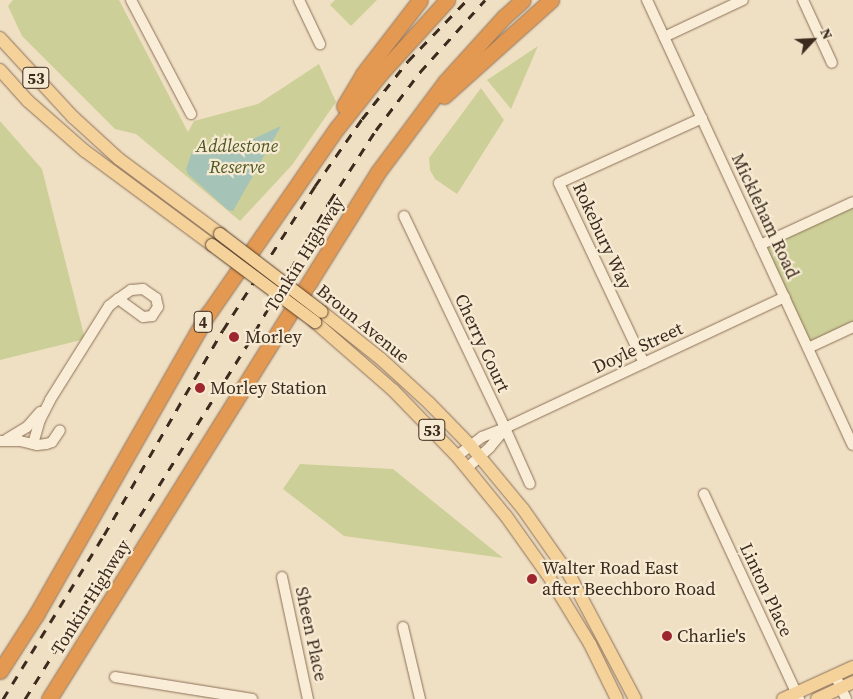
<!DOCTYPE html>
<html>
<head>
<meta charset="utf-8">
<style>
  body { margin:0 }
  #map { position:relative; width:853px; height:699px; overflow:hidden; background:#f0e0c3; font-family:"Source Serif 4",serif }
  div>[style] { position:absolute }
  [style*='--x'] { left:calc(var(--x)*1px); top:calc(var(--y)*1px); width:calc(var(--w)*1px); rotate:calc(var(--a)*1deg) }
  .green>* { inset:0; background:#cccf97 }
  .water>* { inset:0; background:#a6c3b8 }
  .roads { filter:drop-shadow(0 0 1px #8c7059) drop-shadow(0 0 1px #8c7059) }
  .minor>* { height:10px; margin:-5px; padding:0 5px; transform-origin:5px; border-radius:5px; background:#faedd7 }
  .major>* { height:12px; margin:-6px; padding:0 6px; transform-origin:6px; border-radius:6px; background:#f5d29a }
  .highway>* { height:15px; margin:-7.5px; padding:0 7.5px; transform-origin:7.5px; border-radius:7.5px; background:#e39951 }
  .rail>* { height:3px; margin-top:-1.5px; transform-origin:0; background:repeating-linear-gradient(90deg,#3b2a1e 0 9px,transparent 0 18px) }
  .bridges { filter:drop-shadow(0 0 1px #593f2d) drop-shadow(0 0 1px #593f2d) }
  .major-bridge>* { height:12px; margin:-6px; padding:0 6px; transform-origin:6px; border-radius:6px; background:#f5d29a }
  .dots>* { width:14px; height:14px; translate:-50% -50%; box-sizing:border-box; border:2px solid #f7ead3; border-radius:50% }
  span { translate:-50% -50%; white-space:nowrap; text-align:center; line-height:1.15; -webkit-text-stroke:4.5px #f7ead3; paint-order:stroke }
  .shield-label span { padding:1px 4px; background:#f7ead3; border:1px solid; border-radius:4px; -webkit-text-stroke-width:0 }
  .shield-label { font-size:16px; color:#3b2a1e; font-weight:700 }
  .park-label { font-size:18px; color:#4f5823; font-style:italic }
  .street-label { font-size:18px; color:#3b2a1e }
  .poi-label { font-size:18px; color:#3b2a1e }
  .left { translate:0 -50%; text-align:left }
  .north { position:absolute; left:788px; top:15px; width:50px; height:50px; -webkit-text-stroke:4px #f7ead3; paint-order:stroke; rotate:65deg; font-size:14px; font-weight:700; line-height:20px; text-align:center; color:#3b2a1e }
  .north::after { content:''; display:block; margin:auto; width:18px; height:22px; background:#3b2a1e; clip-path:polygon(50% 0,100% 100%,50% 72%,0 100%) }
</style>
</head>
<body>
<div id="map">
  <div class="green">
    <div style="clip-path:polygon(13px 0,119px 0,188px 132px,194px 121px,258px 104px,319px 64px,336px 102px,292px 165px,240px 221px,136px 134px,115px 129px,22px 36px,8px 6px)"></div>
    <div style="clip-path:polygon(335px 0,377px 0,351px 26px,330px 5px)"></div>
    <div style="clip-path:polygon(538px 46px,511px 109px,487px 80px)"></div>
    <div style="clip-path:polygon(481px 88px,504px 120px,457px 194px,435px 179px,430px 170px,429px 158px)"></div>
    <div style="clip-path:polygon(0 121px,42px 169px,85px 339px,0 360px)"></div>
    <div style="clip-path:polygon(853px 202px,853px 327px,808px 348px,760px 245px)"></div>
    <div style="clip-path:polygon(300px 464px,393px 469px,503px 558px,344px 536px,283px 489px)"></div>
  </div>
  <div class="water">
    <div style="clip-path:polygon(281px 126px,233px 211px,228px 210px,188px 174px,186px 169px,192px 152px,210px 148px,222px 149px,242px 144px)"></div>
  </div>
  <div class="roads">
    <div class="minor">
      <div style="--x:131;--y:0;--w:129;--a:62.2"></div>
      <div style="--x:299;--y:0;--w:49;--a:64.5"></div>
      <div style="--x:647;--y:0;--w:490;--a:65.2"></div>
      <div style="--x:803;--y:0;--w:69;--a:65.3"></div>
      <div style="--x:664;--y:37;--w:87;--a:-25.1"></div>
      <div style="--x:404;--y:216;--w:235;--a:64.5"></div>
      <div style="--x:505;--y:428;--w:61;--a:65.9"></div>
      <div style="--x:760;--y:245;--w:102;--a:-24.8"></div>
      <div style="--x:808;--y:348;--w:50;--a:-25"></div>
      <div style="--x:644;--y:363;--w:199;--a:-115.3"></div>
      <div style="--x:559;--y:183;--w:157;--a:-24.4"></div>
      <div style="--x:7;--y:439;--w:23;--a:-31"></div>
      <div style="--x:27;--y:427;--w:20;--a:-49"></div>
      <div style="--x:0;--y:441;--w:20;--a:0"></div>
      <div style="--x:20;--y:441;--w:17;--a:13"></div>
      <div style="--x:37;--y:445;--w:9;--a:-6"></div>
      <div style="--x:46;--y:444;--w:6;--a:-18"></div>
      <div style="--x:52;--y:442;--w:14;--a:-56"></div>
      <div style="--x:33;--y:444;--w:25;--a:-74"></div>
      <div style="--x:40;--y:420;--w:22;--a:-63"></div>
      <div style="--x:50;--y:400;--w:111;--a:-57.9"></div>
      <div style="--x:109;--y:306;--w:11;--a:-38"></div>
      <div style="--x:118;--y:299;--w:16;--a:-35"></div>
      <div style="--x:131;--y:290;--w:12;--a:-5"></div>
      <div style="--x:143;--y:289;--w:16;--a:35"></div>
      <div style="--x:156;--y:298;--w:9;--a:77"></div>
      <div style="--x:158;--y:307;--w:11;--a:124"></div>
      <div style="--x:152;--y:316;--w:9;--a:174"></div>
      <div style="--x:143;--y:317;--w:31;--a:-144"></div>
      <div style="--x:457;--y:456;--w:31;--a:-37"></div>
      <div style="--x:482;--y:437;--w:25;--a:-21"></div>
      <div style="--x:505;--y:428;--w:309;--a:-25.1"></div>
      <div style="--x:467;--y:468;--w:31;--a:-42"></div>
      <div style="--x:490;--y:447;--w:23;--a:-50"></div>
      <div style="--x:704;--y:494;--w:226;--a:65.1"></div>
      <div style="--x:282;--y:577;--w:125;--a:78"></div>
      <div style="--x:403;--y:627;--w:74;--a:76.7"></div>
      <div style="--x:835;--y:675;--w:26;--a:65"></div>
      <div style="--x:115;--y:677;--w:139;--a:9.1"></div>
    </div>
    <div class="major">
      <div style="--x:0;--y:38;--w:108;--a:47.3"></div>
      <div style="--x:73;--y:117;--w:62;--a:42.4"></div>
      <div style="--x:119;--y:159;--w:126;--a:36.6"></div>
      <div style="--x:0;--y:70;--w:42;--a:47.9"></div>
      <div style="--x:28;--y:101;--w:76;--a:41.3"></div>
      <div style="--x:85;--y:151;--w:158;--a:36.5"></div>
      <div style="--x:322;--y:312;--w:75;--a:38.5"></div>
      <div style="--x:381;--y:359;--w:65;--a:42.5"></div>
      <div style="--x:429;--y:403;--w:59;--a:45.7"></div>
      <div style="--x:470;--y:445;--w:83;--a:50.4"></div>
      <div style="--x:523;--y:509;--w:82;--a:55"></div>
      <div style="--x:570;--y:576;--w:139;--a:62.1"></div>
      <div style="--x:315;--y:322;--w:103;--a:41.1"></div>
      <div style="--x:393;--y:390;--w:92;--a:45.9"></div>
      <div style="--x:457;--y:456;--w:77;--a:50.8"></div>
      <div style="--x:506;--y:516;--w:72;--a:54.6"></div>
      <div style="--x:548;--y:575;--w:81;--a:58.7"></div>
      <div style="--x:590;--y:644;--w:61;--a:63.9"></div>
      <div style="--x:783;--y:699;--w:77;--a:-24.6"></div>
      <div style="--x:817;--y:699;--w:40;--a:-25"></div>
    </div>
    <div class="highway">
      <div style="--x:444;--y:96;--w:144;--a:-41.9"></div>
      <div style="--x:344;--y:106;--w:37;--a:-59"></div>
      <div style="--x:363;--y:74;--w:93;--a:-52.4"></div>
      <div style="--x:0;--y:671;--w:67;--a:-57.3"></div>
      <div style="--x:36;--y:615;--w:347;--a:-60.3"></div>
      <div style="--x:208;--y:314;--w:226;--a:-55.3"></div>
      <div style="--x:337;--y:128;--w:69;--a:-51.5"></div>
      <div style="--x:380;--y:74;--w:100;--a:-47.8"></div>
      <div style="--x:49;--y:699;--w:621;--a:-58.02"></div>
      <div style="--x:378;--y:172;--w:112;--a:-53.3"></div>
      <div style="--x:445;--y:82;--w:88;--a:-47.8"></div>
      <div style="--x:504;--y:17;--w:25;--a:-42"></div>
    </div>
  </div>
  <div class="rail">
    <div style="--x:3;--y:699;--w:193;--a:-58.4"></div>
    <div style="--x:104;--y:535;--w:237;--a:-59.9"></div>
    <div style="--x:223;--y:330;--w:171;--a:-57.4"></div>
    <div style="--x:315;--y:186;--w:82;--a:-55"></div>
    <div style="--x:362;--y:119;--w:74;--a:-51.6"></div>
    <div style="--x:408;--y:61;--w:85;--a:-46"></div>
    <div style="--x:25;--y:699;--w:416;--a:-57.9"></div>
    <div style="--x:246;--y:347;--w:168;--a:-60.1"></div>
    <div style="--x:330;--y:201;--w:85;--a:-57.1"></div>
    <div style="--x:376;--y:130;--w:73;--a:-52.8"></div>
    <div style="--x:420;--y:72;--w:97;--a:-47.9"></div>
  </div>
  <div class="bridges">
    <div class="major-bridge">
      <div style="--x:220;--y:234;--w:128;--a:37.4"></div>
      <div style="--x:212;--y:245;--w:129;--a:36.8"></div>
    </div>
  </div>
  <div class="dots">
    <div style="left:234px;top:337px;background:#9d262f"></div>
    <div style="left:200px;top:388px;background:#9d262f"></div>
    <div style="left:532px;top:579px;background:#9d262f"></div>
    <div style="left:667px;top:636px;background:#9d262f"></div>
  </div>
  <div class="shield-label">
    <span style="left:36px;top:78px">53</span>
    <span style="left:203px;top:322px">4</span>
    <span style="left:432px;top:430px">53</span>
  </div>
  <div class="park-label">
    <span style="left:237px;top:157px">Addlestone<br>Reserve</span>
  </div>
  <div class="street-label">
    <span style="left:765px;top:216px;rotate:65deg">Mickleham Road</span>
    <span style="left:602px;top:236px;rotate:65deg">Rokebury Way</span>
    <span style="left:305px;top:254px;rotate:-58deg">Tonkin Highway</span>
    <span style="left:363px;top:324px;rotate:39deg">Broun Avenue</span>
    <span style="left:482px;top:343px;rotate:65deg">Cherry Court</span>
    <span style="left:638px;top:348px;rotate:-25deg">Doyle Street</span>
    <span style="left:766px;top:590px;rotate:65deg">Linton Place</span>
    <span style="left:91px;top:597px;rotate:-58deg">Tonkin Highway</span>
    <span style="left:311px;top:634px;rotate:78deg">Sheen Place</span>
  </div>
  <div class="poi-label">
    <span class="left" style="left:245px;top:337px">Morley</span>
    <span class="left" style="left:210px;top:388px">Morley Station</span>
    <span class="left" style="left:542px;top:579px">Walter Road East<br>after Beechboro Road</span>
    <span class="left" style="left:677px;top:636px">Charlie's</span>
  </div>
  <div class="north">N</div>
</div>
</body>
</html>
